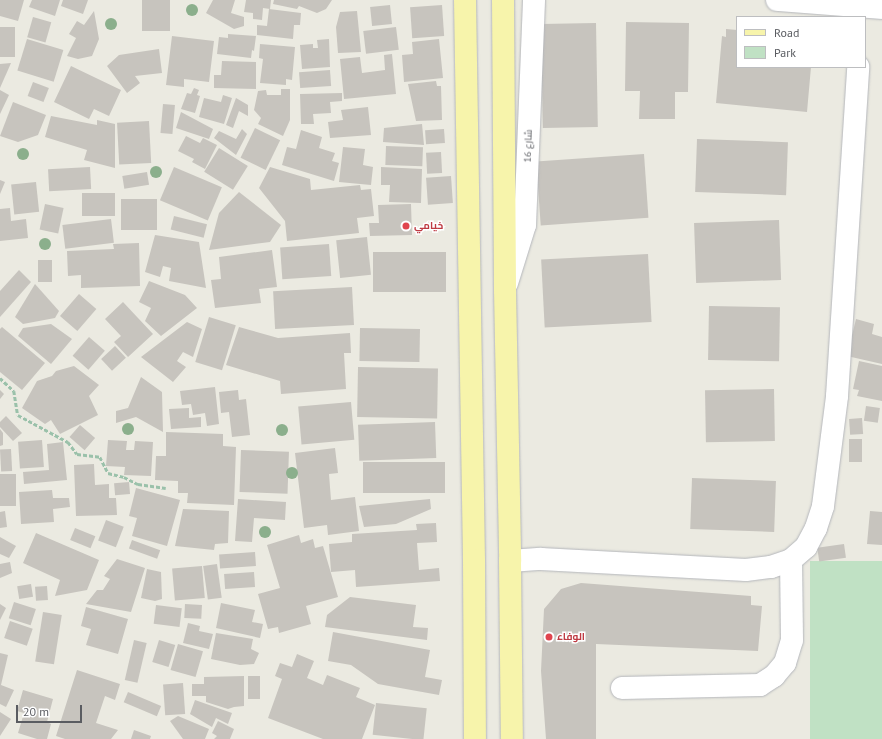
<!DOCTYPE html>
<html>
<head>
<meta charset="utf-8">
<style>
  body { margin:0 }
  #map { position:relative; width:882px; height:739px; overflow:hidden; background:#ebeae1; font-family:"PT Sans",Cairo,sans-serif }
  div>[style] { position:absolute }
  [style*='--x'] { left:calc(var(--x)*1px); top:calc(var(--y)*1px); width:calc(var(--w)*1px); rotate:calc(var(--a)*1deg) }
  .green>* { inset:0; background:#c0e1c4; transform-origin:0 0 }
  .building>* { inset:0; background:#c7c4be; transform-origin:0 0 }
  .path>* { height:2.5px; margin-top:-1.25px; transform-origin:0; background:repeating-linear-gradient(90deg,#9ac1aa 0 4px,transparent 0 6px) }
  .roads { filter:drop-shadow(0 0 1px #b4b6bb) drop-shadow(0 0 1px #b4b6bb) }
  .minor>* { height:22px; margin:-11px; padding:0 11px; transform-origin:11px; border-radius:11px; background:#fff }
  .major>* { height:22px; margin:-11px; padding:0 11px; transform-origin:11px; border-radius:11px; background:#f7f4ab }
  .trees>* { width:12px; height:12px; margin:-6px; border-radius:50%; background:#8baf8c }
  .dots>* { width:11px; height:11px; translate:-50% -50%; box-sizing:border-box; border:2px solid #fff; border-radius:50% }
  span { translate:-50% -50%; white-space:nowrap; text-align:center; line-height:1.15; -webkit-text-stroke:3px #fff; paint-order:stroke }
  .street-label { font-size:10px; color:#5a5c61 }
  .health-label { font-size:10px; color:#be3a42; font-weight:700 }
  .left { translate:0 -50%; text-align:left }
  .legend { position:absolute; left:736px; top:16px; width:130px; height:52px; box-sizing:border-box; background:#fff; border:1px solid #bdbec0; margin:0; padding:5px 7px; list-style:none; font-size:12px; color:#5a5c61 }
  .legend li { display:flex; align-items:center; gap:8px; height:20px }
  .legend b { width:20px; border:1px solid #bdbec0 }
  .scale { position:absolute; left:16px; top:705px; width:66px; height:18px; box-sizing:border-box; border:2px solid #5a5c61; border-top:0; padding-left:5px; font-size:12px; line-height:14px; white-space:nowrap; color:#5a5c61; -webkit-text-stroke:3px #fff; paint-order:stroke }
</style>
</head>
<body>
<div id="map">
  <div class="green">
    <div style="left:882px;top:561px;width:178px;height:72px;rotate:90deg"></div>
  </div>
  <div class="building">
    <div style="clip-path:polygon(0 0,24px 0,18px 21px,0 16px)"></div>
    <div style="clip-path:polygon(32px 0,60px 0,55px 16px,29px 7px)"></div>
    <div style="clip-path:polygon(63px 0,88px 0,83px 14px,61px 6px)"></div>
    <div style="left:142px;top:0;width:28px;height:31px"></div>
    <div style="clip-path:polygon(213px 0,235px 0,231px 13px,244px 17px,244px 26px,234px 29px,206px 13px)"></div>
    <div style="clip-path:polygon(246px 0,271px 0,270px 9px,263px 8px,262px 20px,253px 19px,253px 13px,244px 12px)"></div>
    <div style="clip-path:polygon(274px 0,332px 0,326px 9px,317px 13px,299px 6px,297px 9px,273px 4px)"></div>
    <div style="left:390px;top:5px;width:19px;height:20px;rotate:84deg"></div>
    <div style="left:442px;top:5px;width:31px;height:32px;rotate:86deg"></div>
    <div style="clip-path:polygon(269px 9px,301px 13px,300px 25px,294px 25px,293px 39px,257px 35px,257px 25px,267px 26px)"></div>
    <div style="clip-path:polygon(94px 11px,99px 39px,92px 56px,78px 59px,67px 56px,76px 38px,69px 34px,77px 21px,84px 25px)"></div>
    <div style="clip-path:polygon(357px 11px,361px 52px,338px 53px,336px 27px,340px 12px)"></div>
    <div style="left:33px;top:17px;width:19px;height:21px;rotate:16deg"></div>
    <div style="clip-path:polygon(626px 22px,689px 23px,688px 92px,675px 92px,675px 119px,639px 119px,640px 91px,625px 91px)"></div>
    <div style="left:596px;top:23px;width:104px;height:55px;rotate:89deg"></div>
    <div style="left:0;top:27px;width:15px;height:30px"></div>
    <div style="left:396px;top:27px;width:23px;height:33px;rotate:83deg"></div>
    <div style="clip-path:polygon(726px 29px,737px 30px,737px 67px,811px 67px,807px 112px,716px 103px,722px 36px,726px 37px)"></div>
    <div style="clip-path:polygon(228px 34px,256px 36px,254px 51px,252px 50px,251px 58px,217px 54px,219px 37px,228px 38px)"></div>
    <div style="clip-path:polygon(172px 36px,214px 41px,209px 82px,184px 79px,184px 87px,166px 85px)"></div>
    <div style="left:27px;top:39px;width:38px;height:33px;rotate:17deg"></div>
    <div style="clip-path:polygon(329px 39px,330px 67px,302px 69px,300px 45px,313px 44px,313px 48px,318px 48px,317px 40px)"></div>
    <div style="clip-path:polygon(439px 39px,443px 78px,404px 82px,402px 55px,413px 54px,412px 42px)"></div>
    <div style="clip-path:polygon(260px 44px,295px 47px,292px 80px,286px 79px,286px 85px,260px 83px,263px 59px,259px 58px)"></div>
    <div style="clip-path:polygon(159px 49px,162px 73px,135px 76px,140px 83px,127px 93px,107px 66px,119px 55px)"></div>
    <div style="clip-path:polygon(392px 54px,396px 94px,344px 99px,340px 59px,360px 57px,362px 73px,385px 70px,384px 55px)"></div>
    <div style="clip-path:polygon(222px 61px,256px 62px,256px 89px,214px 88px,214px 75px,221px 75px)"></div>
    <div style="clip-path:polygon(11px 63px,0 88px,0 64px)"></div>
    <div style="clip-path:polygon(71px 66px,121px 90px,109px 116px,94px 109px,89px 119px,54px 102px)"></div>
    <div style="left:330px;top:70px;width:16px;height:31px;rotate:86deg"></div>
    <div style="clip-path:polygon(436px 81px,437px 86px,441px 86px,442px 120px,416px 121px,408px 84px)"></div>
    <div style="left:33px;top:82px;width:17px;height:15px;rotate:21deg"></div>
    <div style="clip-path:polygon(194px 88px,199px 90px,197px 95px,200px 96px,195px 113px,181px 109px,187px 93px,191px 94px)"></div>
    <div style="clip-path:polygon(281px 89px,290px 89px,290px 120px,283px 136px,258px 124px,261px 118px,254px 110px,258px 91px,266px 90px,267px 95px,281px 95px)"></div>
    <div style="clip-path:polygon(0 90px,9px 95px,0 114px)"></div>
    <div style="clip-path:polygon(342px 93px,342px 101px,330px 102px,331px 113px,313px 114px,314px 124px,301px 124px,300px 94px)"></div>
    <div style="clip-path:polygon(223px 95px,232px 98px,224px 124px,199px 117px,204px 98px,221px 102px)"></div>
    <div style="clip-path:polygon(236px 98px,248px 105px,248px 116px,239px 111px,233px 128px,226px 125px)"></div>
    <div style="clip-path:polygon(13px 102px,46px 115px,38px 135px,18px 142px,0 136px)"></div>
    <div style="left:163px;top:104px;width:12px;height:29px;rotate:5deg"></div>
    <div style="clip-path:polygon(368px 107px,371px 135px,330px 138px,328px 122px,343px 120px,341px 110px)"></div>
    <div style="clip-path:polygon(181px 112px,213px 129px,209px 139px,176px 128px)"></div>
    <div style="clip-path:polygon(51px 116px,97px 125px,97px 120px,115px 124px,115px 168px,84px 160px,87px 150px,45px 137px)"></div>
    <div style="left:149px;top:121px;width:42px;height:32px;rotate:87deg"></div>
    <div style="clip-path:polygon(422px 124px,424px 145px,383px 142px,384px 128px)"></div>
    <div style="left:255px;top:128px;width:28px;height:33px;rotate:26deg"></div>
    <div style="clip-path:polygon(242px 129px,247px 134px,236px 155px,214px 138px,219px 131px,236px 139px)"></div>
    <div style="left:444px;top:129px;width:14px;height:19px;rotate:86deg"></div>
    <div style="clip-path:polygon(301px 130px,322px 137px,319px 148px,335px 153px,332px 161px,339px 163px,334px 181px,282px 165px,287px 147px,296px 149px)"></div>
    <div style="clip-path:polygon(186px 136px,200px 143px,203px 138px,217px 145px,205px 169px,192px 162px,194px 159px,178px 151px)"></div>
    <div style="left:697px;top:139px;width:91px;height:53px;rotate:2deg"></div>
    <div style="left:386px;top:146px;width:37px;height:19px;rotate:2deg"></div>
    <div style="clip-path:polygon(343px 147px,365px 149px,363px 165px,373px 167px,371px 185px,339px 182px)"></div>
    <div style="left:219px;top:148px;width:34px;height:28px;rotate:32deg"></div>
    <div style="left:441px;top:152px;width:21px;height:15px;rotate:87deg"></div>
    <div style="left:644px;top:154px;width:64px;height:108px;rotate:86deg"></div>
    <div style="left:90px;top:167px;width:22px;height:42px;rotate:87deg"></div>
    <div style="left:174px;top:167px;width:52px;height:36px;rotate:23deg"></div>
    <div style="clip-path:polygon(270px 167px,310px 179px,311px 190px,360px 185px,361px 190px,371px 189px,374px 216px,357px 218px,359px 233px,287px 241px,285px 221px,259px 188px)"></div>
    <div style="clip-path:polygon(381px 167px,422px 169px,421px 203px,389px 202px,390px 185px,381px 185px)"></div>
    <div style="left:147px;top:172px;width:13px;height:25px;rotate:81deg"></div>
    <div style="left:451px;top:176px;width:27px;height:25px;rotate:86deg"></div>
    <div style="clip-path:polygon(0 180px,5px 182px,0 194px)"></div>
    <div style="left:36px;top:182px;width:30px;height:25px;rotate:84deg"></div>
    <div style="clip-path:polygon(239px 192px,281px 225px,270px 242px,209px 250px,219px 213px)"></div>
    <div style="left:82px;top:193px;width:33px;height:23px"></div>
    <div style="left:121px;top:199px;width:36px;height:31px"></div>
    <div style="left:45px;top:204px;width:19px;height:26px;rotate:12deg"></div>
    <div style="clip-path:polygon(411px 204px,412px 235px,370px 236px,369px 223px,379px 223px,378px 205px)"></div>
    <div style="clip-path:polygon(10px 208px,11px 221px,26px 219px,28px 238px,0 241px,0 209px)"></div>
    <div style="left:174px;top:216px;width:34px;height:14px;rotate:14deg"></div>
    <div style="left:111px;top:219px;width:24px;height:49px;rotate:83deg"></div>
    <div style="left:779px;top:220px;width:60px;height:85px;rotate:88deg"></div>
    <div style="clip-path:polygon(155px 235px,199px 242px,206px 288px,169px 281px,171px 268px,163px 266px,160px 277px,145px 272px)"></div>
    <div style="left:367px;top:237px;width:38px;height:31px;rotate:84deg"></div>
    <div style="clip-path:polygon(139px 243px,140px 286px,81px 288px,81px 275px,68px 276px,67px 251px,114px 249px,113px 244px)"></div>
    <div style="left:329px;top:244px;width:32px;height:49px;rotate:86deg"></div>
    <div style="clip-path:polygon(272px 250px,277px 287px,259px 289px,261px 303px,215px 308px,211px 280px,221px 279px,219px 257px)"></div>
    <div style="left:446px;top:252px;width:40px;height:73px;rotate:90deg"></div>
    <div style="left:648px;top:254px;width:68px;height:107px;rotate:87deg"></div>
    <div style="left:38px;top:260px;width:14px;height:22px"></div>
    <div style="clip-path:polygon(19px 270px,31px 282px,0 317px,0 291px)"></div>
    <div style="clip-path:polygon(149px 281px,185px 295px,197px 308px,161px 336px,145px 321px,151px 308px,139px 302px)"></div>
    <div style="clip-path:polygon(35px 284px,59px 311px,55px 318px,23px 324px,15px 317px)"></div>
    <div style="left:352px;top:287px;width:38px;height:79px;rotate:87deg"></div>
    <div style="left:79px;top:294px;width:23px;height:29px;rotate:41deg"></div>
    <div style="clip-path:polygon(123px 302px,153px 334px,128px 357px,114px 342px,121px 336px,105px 319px)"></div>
    <div style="left:709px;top:306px;width:71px;height:54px;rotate:1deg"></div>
    <div style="left:209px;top:317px;width:28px;height:47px;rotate:17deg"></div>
    <div style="clip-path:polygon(856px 319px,874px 324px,872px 334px,882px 337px,882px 364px,847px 356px)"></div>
    <div style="clip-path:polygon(187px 322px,202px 329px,193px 357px,183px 352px,177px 361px,186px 367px,173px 382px,141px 357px)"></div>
    <div style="clip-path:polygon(51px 324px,72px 339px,51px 364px,18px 336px,23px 328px)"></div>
    <div style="clip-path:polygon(2px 327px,45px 363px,22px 390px,0 372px,0 329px)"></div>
    <div style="clip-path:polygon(239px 327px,278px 338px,350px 333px,351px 353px,344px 353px,346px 389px,281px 394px,280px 381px,226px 365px)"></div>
    <div style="left:360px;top:328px;width:60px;height:33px;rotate:1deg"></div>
    <div style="left:89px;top:337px;width:21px;height:25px;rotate:41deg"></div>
    <div style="left:115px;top:346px;width:16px;height:19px;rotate:47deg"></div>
    <div style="clip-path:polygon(859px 361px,882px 366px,882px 401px,857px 396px,859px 390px,853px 389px)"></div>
    <div style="clip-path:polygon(74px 366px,99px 385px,89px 396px,98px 415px,60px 434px,51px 420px,45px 424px,22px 408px,37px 381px,52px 376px,56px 371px)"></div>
    <div style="left:358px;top:367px;width:80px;height:50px;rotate:1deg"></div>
    <div style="clip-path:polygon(141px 377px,162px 392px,163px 432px,136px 417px,116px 423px,116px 411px,128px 408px)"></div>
    <div style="clip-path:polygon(215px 387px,219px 424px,207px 426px,205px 413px,193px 415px,191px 404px,182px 405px,180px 391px)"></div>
    <div style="left:774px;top:389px;width:52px;height:69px;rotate:89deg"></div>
    <div style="clip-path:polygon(0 390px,4px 394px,0 399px)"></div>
    <div style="clip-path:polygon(238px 390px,239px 400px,246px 399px,250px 435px,232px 437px,229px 412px,221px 413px,219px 392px)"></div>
    <div style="left:351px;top:402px;width:38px;height:53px;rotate:85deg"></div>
    <div style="left:866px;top:406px;width:14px;height:15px;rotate:8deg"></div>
    <div style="clip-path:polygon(189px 408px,189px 418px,201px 417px,201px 427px,171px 429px,169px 409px)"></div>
    <div style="clip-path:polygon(6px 416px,22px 433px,13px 441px,0 427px,0 422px)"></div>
    <div style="left:862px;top:418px;width:16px;height:13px;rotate:86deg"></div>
    <div style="left:435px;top:422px;width:36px;height:77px;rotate:88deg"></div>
    <div style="left:80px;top:425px;width:20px;height:16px;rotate:41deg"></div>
    <div style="clip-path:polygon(0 429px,3px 433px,3px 445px,0 446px)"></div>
    <div style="clip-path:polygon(166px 432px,223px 434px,223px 446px,236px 447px,234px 505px,187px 503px,188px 493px,178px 493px,178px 481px,155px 480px,156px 456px,166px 456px)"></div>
    <div style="left:862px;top:439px;width:23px;height:13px;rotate:90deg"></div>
    <div style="left:42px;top:440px;width:27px;height:24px;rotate:86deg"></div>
    <div style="clip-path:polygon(108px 440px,127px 441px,126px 450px,134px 450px,135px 441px,153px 442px,151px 476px,124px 475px,125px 467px,106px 466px)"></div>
    <div style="clip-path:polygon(63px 442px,67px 480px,24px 484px,23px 472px,49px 470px,47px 444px)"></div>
    <div style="clip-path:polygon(335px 448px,338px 473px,329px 474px,331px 500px,355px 497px,359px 531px,328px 535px,327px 525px,304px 528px,295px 453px)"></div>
    <div style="left:11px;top:449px;width:22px;height:11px;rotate:87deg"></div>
    <div style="left:241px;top:450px;width:48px;height:42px;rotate:2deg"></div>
    <div style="left:445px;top:462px;width:31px;height:82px;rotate:90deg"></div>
    <div style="clip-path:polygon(94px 464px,95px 485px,109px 484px,109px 498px,116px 498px,117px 515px,76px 516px,74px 465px)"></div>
    <div style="left:0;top:474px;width:16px;height:32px"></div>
    <div style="left:692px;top:478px;width:84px;height:51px;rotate:2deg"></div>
    <div style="left:129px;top:482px;width:12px;height:15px;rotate:85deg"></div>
    <div style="clip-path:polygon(136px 488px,180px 500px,167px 546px,132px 536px,137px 518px,129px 516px)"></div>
    <div style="clip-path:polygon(52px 490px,53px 498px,69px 498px,70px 507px,53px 509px,54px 522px,21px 524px,19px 492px)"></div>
    <div style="clip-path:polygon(238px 499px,286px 502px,285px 520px,254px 518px,252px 542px,235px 541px)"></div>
    <div style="clip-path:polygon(430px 499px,431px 509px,396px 524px,364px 527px,359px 506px)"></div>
    <div style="clip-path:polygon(183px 509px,229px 511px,228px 543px,215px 544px,214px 550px,175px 546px)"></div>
    <div style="clip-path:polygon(5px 511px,7px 527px,0 528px,0 512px)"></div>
    <div style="clip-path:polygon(870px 511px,882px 512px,882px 545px,867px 544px)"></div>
    <div style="left:106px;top:520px;width:19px;height:22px;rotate:21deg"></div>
    <div style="clip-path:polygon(436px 523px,437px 542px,417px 543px,419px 570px,439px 568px,440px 581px,356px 587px,355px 570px,331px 572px,329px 544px,352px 542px,352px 534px,417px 530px,416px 524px)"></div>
    <div style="left:75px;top:528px;width:22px;height:13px;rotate:22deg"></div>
    <div style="clip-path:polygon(36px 533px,99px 560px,87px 590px,55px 596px,60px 580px,23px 563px)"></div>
    <div style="clip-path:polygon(299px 535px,301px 543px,313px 539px,315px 548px,323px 546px,338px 597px,306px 606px,311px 624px,279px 633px,278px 627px,268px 629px,258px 594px,280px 588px,267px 545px)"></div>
    <div style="clip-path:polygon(0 537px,16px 546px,9px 558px,0 554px)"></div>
    <div style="left:132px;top:540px;width:30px;height:9px;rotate:20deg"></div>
    <div style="left:844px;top:544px;width:14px;height:27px;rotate:82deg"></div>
    <div style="left:255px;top:552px;width:14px;height:36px;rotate:86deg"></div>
    <div style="clip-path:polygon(117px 559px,145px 568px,131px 612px,86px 604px,97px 590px,103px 590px,110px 579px,104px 576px)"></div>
    <div style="clip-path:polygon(10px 562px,12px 573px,0 578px,0 564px)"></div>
    <div style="left:217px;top:564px;width:34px;height:14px;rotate:82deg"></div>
    <div style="left:202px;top:566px;width:32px;height:30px;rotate:85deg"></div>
    <div style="clip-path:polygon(147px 569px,161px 572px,162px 599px,155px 601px,141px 598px)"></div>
    <div style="left:254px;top:572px;width:15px;height:30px;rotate:86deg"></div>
    <div style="clip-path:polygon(581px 583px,751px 596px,751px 605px,762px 606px,758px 651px,596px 644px,596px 739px,546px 739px,541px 671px,544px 609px,561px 589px)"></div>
    <div style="left:31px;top:584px;width:13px;height:14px;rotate:81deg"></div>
    <div style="left:47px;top:586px;width:14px;height:12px;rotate:86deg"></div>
    <div style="clip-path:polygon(350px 597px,416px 605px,413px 627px,428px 628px,427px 640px,325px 627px,327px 615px)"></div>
    <div style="left:14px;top:602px;width:23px;height:17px;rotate:18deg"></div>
    <div style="clip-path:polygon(221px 603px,255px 610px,252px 622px,263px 624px,260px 638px,216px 628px)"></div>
    <div style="clip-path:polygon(0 604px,6px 608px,0 620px)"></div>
    <div style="left:185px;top:604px;width:17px;height:14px;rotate:3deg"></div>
    <div style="left:156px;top:605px;width:26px;height:19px;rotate:7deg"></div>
    <div style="clip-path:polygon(86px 607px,128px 619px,118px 654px,86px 645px,91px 629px,81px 626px)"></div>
    <div style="left:43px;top:612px;width:19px;height:50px;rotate:9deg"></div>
    <div style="left:10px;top:621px;width:24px;height:18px;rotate:19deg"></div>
    <div style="clip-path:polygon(188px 623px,200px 626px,199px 631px,213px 634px,209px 649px,183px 643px)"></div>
    <div style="clip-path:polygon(333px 632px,430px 650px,425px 677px,442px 680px,439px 695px,378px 684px,351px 665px,328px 661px)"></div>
    <div style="clip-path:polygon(216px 633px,253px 639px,251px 649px,259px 653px,254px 664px,240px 665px,211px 659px)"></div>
    <div style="left:134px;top:640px;width:13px;height:41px;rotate:13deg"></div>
    <div style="left:159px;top:640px;width:17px;height:23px;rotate:17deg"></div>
    <div style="left:178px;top:644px;width:26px;height:27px;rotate:16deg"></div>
    <div style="clip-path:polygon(0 653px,8px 655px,1px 685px,14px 690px,6px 707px,0 704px)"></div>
    <div style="clip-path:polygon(297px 654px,314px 661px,307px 678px,323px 685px,327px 675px,360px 688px,356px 697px,375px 705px,362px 739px,323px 739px,268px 718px,282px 679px,275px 676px,280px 663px,292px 667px)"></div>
    <div style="clip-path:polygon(77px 670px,120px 684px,115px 700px,105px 696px,96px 723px,118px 730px,111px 739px,65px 739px,56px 736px)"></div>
    <div style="clip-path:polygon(244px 676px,244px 706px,234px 707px,228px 709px,206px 702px,206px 696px,192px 696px,192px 684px,204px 684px,204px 677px)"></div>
    <div style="left:248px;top:676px;width:12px;height:23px"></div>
    <div style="left:183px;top:683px;width:31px;height:20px;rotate:86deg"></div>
    <div style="clip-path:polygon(23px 690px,53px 699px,47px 722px,51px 724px,47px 739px,37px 739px,18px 733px,24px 713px,17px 711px)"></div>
    <div style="left:128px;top:692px;width:36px;height:11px;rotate:23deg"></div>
    <div style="clip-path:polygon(195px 700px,232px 713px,228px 724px,216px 718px,212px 727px,190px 714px)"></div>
    <div style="left:376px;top:703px;width:51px;height:32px;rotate:6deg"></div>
    <div style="clip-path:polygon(0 712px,11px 719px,0 736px)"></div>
    <div style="clip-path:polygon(178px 716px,209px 729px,205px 739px,183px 739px,170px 721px)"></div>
    <div style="clip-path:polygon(218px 721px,234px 729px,230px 739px,214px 739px,217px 736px,212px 733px)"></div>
    <div style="clip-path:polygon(134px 730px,151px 736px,150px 739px,131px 739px)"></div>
  </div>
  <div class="path">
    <div style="--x:0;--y:378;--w:19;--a:43"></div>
    <div style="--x:14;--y:391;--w:24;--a:81"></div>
    <div style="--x:18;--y:415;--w:57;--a:28.4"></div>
    <div style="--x:68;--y:442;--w:15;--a:53"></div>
    <div style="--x:77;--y:454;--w:23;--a:7"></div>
    <div style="--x:100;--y:457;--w:18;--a:63"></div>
    <div style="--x:108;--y:473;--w:16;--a:14"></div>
    <div style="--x:124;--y:477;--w:16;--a:27"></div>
    <div style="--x:138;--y:484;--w:28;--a:8"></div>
  </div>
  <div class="roads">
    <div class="minor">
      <div style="--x:777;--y:0;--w:105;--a:4.4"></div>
      <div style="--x:507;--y:283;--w:61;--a:-72.8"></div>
      <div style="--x:525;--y:225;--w:225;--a:-87.7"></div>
      <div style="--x:510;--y:561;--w:31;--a:-4"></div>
      <div style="--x:541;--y:559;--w:205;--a:3.1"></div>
      <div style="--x:746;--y:570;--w:25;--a:-7"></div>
      <div style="--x:771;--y:567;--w:21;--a:-19"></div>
      <div style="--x:791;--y:560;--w:20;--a:-41"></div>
      <div style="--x:806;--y:547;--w:21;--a:-62"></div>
      <div style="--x:816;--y:528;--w:23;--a:-72"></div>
      <div style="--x:823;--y:506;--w:111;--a:-82.7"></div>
      <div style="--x:837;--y:396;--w:330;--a:-86.3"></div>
      <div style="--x:622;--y:688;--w:138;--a:-1.2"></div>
      <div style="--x:760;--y:685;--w:17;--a:-33"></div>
      <div style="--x:774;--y:676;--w:17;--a:-50"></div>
      <div style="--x:785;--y:663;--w:24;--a:-73"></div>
      <div style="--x:792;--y:640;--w:80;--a:-90.7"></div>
    </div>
    <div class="major">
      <div style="--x:465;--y:0;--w:560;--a:89.08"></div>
      <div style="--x:474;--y:560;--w:179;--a:89.7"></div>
      <div style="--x:503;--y:0;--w:290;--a:89.6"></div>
      <div style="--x:505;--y:290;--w:271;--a:88.9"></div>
      <div style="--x:510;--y:561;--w:178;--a:89.4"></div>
    </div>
  </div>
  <div class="trees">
    <div style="left:192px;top:10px"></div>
    <div style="left:111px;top:24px"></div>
    <div style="left:23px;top:154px"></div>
    <div style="left:156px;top:172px"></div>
    <div style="left:45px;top:244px"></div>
    <div style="left:128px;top:429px"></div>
    <div style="left:282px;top:430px"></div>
    <div style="left:292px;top:473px"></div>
    <div style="left:265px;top:532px"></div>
  </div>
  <div class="dots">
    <div style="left:406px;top:226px;background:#e0444e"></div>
    <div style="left:549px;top:637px;background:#e0444e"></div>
  </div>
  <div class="street-label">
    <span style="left:528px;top:146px;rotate:-88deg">شارع 16</span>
  </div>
  <div class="health-label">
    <span class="left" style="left:414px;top:226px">خيامي</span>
    <span class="left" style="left:557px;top:637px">الوفاء</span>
  </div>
  <ul class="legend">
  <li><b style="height:5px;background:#f7f4ab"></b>Road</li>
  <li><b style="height:11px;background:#c0e1c4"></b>Park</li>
  </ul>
  <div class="scale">20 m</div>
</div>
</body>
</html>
